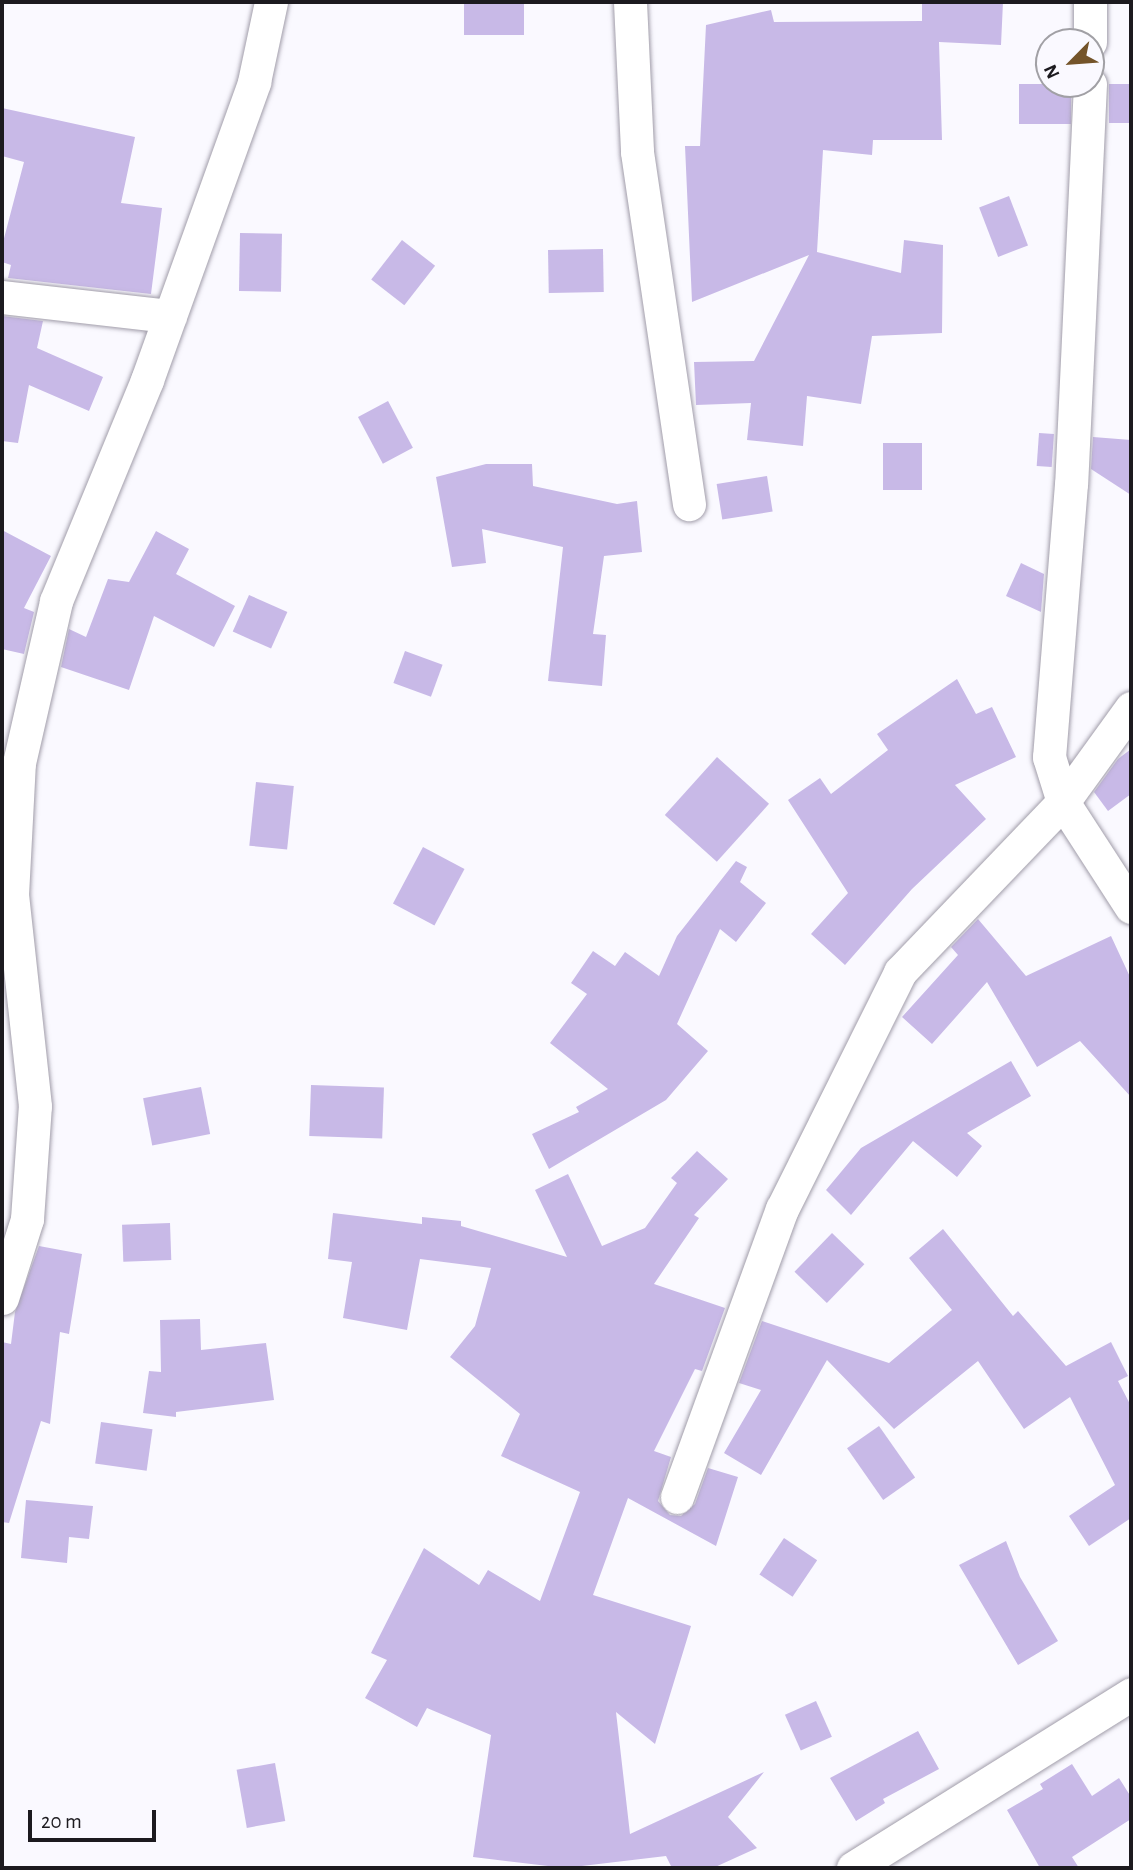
<!DOCTYPE html>
<html>
<head>
<meta charset="utf-8">
<style>
  body { margin:0 }
  #map { position:relative; width:1133px; height:1870px; overflow:hidden; background:#faf9ff; font-family:"Alegreya Sans",sans-serif }
  div>[style] { position:absolute }
  [style*='--x'] { left:calc(var(--x)*1px); top:calc(var(--y)*1px); width:calc(var(--w)*1px); rotate:calc(var(--a)*1deg) }
  .building>* { inset:0; background:#c8b9e7; transform-origin:0 0 }
  .roads { filter:drop-shadow(0 0 2px #a19daa) drop-shadow(0 0 2px #a19daa) }
  .street>* { height:33px; margin:-16.5px; padding:0 16.5px; transform-origin:16.5px; border-radius:16.5px; background:#fff }
  span { translate:-50% -50%; white-space:nowrap; text-align:center; line-height:1.15; -webkit-text-stroke:5px #faf9ff; paint-order:stroke }
  .frame { position:absolute; inset:0; border:4px solid #1c1a1f; pointer-events:none }
  .north { position:absolute; left:1035px; top:28px; width:70px; height:70px; box-sizing:border-box; background:#faf9ff; border:2px solid #a1a0a5; border-radius:50%; rotate:245deg; font-size:19px; font-weight:700; line-height:28px; text-align:center; color:#1c1a1f }
  .north::after { content:''; display:block; margin:auto; width:24px; height:32px; background:#74542a; clip-path:polygon(50% 0,100% 100%,50% 72%,0 100%) }
  .scale { position:absolute; left:28px; top:1810px; width:128px; height:32px; box-sizing:border-box; border:4px solid #1c1a1f; border-top:0; padding-left:9px; font-size:21px; line-height:24px; white-space:nowrap; color:#1c1a1f; -webkit-text-stroke:5px #faf9ff; paint-order:stroke }
</style>
</head>
<body>
<div id="map">
  <div class="building">
    <div style="left:464px;top:2px;width:60px;height:33px"></div>
    <div style="clip-path:polygon(922px 2px,1003px 2px,1001px 45px,939px 42px,942px 140px,873px 140px,872px 155px,823px 150px,817px 252px,901px 273px,904px 240px,943px 245px,942px 333px,872px 336px,861px 404px,807px 396px,803px 446px,747px 440px,751px 403px,696px 405px,694px 362px,754px 361px,809px 255px,692px 302px,685px 146px,700px 146px,706px 25px,771px 10px,774px 22px,922px 21px)"></div>
    <div style="left:1019px;top:84px;width:52px;height:40px"></div>
    <div style="left:1109px;top:84px;width:22px;height:39px"></div>
    <div style="clip-path:polygon(2px 108px,135px 137px,121px 203px,162px 208px,151px 294px,8px 278px,11px 265px,2px 262px,2px 246px,24px 162px,2px 156px)"></div>
    <div style="left:1009px;top:196px;width:53px;height:32px;rotate:69deg"></div>
    <div style="left:240px;top:233px;width:42px;height:58px;rotate:1deg"></div>
    <div style="left:402px;top:240px;width:42px;height:50px;rotate:38deg"></div>
    <div style="left:603px;top:249px;width:43px;height:55px;rotate:89deg"></div>
    <div style="clip-path:polygon(2px 316px,43px 321px,37px 348px,103px 377px,89px 411px,29px 385px,18px 443px,2px 441px)"></div>
    <div style="left:388px;top:401px;width:53px;height:34px;rotate:62deg"></div>
    <div style="left:1039px;top:433px;width:15px;height:33px;rotate:4deg"></div>
    <div style="clip-path:polygon(1093px 437px,1131px 440px,1131px 495px,1091px 469px)"></div>
    <div style="left:883px;top:443px;width:39px;height:47px"></div>
    <div style="clip-path:polygon(486px 464px,532px 464px,533px 486px,617px 504px,637px 501px,642px 552px,604px 556px,593px 634px,606px 635px,602px 686px,548px 681px,563px 547px,482px 529px,486px 563px,452px 567px,436px 477px)"></div>
    <div style="left:767px;top:476px;width:36px;height:51px;rotate:81deg"></div>
    <div style="clip-path:polygon(2px 530px,51px 556px,24px 608px,34px 612px,24px 654px,2px 649px)"></div>
    <div style="clip-path:polygon(156px 531px,189px 549px,176px 574px,235px 606px,214px 647px,154px 616px,129px 690px,61px 667px,69px 629px,86px 637px,108px 579px,129px 582px)"></div>
    <div style="clip-path:polygon(1021px 563px,1044px 574px,1041px 612px,1006px 596px)"></div>
    <div style="left:249px;top:595px;width:42px;height:40px;rotate:24deg"></div>
    <div style="left:405px;top:651px;width:40px;height:34px;rotate:20deg"></div>
    <div style="clip-path:polygon(957px 679px,976px 714px,992px 707px,1016px 757px,955px 785px,986px 819px,912px 889px,845px 965px,811px 934px,848px 893px,788px 800px,820px 778px,831px 794px,888px 750px,877px 734px)"></div>
    <div style="clip-path:polygon(1131px 749px,1131px 794px,1108px 811px,1094px 792px,1118px 759px)"></div>
    <div style="left:717px;top:757px;width:70px;height:78px;rotate:42deg"></div>
    <div style="left:256px;top:782px;width:38px;height:64px;rotate:6deg"></div>
    <div style="left:423px;top:847px;width:47px;height:64px;rotate:28deg"></div>
    <div style="clip-path:polygon(736px 861px,747px 867px,740px 882px,766px 903px,736px 942px,720px 929px,677px 1024px,708px 1051px,666px 1100px,549px 1169px,532px 1134px,579px 1112px,576px 1107px,608px 1089px,550px 1043px,587px 994px,571px 983px,593px 951px,615px 966px,625px 952px,659px 976px,677px 936px)"></div>
    <div style="clip-path:polygon(978px 919px,1026px 976px,1111px 936px,1131px 979px,1131px 1097px,1080px 1041px,1037px 1067px,987px 982px,932px 1044px,902px 1017px,958px 955px,951px 947px)"></div>
    <div style="clip-path:polygon(1011px 1061px,1031px 1096px,967px 1133px,982px 1146px,957px 1177px,913px 1141px,851px 1215px,826px 1190px,861px 1148px)"></div>
    <div style="left:311px;top:1085px;width:73px;height:51px;rotate:2deg"></div>
    <div style="left:201px;top:1087px;width:48px;height:59px;rotate:79deg"></div>
    <div style="clip-path:polygon(697px 1151px,728px 1179px,694px 1215px,699px 1218px,654px 1284px,725px 1308px,702px 1371px,695px 1369px,654px 1451px,671px 1457px,658px 1501px,670px 1515px,681px 1516px,695px 1504px,708px 1468px,738px 1477px,716px 1546px,628px 1498px,593px 1595px,691px 1626px,655px 1744px,616px 1712px,630px 1834px,764px 1772px,728px 1817px,757px 1848px,713px 1868px,672px 1868px,666px 1856px,565px 1868px,473px 1857px,491px 1735px,427px 1708px,417px 1727px,365px 1698px,387px 1660px,371px 1653px,424px 1548px,479px 1585px,488px 1570px,540px 1601px,580px 1492px,501px 1456px,520px 1414px,450px 1357px,475px 1326px,491px 1268px,420px 1259px,407px 1330px,343px 1318px,352px 1262px,328px 1259px,333px 1213px,422px 1224px,422px 1217px,461px 1221px,461px 1226px,567px 1257px,535px 1190px,568px 1174px,602px 1246px,645px 1228px,677px 1183px,671px 1178px)"></div>
    <div style="left:170px;top:1223px;width:37px;height:48px;rotate:88deg"></div>
    <div style="clip-path:polygon(943px 1229px,1013px 1316px,1018px 1311px,1066px 1366px,1111px 1342px,1128px 1376px,1118px 1381px,1131px 1406px,1131px 1518px,1089px 1546px,1069px 1516px,1115px 1485px,1070px 1397px,1024px 1429px,978px 1361px,894px 1429px,827px 1360px,761px 1475px,724px 1453px,761px 1390px,739px 1383px,762px 1321px,889px 1363px,952px 1310px,909px 1258px)"></div>
    <div style="left:832px;top:1233px;width:45px;height:54px;rotate:44deg"></div>
    <div style="clip-path:polygon(39px 1246px,82px 1254px,69px 1334px,60px 1332px,50px 1424px,41px 1421px,9px 1523px,2px 1522px,2px 1342px,11px 1344px,15px 1312px)"></div>
    <div style="clip-path:polygon(200px 1319px,201px 1350px,266px 1343px,274px 1400px,176px 1412px,176px 1417px,143px 1413px,149px 1371px,161px 1372px,160px 1320px)"></div>
    <div style="left:101px;top:1422px;width:52px;height:42px;rotate:8deg"></div>
    <div style="left:879px;top:1426px;width:63px;height:39px;rotate:55deg"></div>
    <div style="clip-path:polygon(26px 1500px,93px 1506px,89px 1539px,69px 1537px,67px 1563px,21px 1558px)"></div>
    <div style="left:784px;top:1538px;width:40px;height:44px;rotate:34deg"></div>
    <div style="clip-path:polygon(1006px 1541px,1020px 1577px,1058px 1641px,1018px 1665px,959px 1565px)"></div>
    <div style="left:816px;top:1701px;width:39px;height:34px;rotate:66deg"></div>
    <div style="clip-path:polygon(918px 1731px,939px 1769px,883px 1799px,885px 1803px,856px 1821px,830px 1778px)"></div>
    <div style="left:275px;top:1763px;width:59px;height:39px;rotate:80deg"></div>
    <div style="clip-path:polygon(1072px 1764px,1092px 1796px,1119px 1778px,1131px 1797px,1131px 1819px,1072px 1857px,1079px 1868px,1040px 1868px,1007px 1810px,1043px 1789px,1040px 1784px)"></div>
  </div>
  <div class="roads">
    <div class="street">
      <div style="--x:630;--y:2;--w:150;--a:87.3"></div>
      <div style="--x:637;--y:152;--w:356;--a:81.6"></div>
      <div style="--x:1090;--y:2;--w:40;--a:90"></div>
      <div style="--x:1090;--y:84;--w:400;--a:92.7"></div>
      <div style="--x:1071;--y:484;--w:274;--a:94.6"></div>
      <div style="--x:1049;--y:757;--w:47;--a:72.7"></div>
      <div style="--x:1063;--y:802;--w:125;--a:57.1"></div>
      <div style="--x:2;--y:297;--w:169;--a:6.5"></div>
      <div style="--x:2;--y:1298;--w:83;--a:-72.4"></div>
      <div style="--x:27;--y:1219;--w:113;--a:-86"></div>
      <div style="--x:35;--y:1106;--w:212;--a:-96.2"></div>
      <div style="--x:12;--y:895;--w:132;--a:-87"></div>
      <div style="--x:19;--y:763;--w:166;--a:-77.1"></div>
      <div style="--x:56;--y:601;--w:239;--a:-67.6"></div>
      <div style="--x:147;--y:380;--w:317;--a:-70.2"></div>
      <div style="--x:254;--y:82;--w:82;--a:-78"></div>
      <div style="--x:677;--y:1497;--w:307;--a:-70"></div>
      <div style="--x:782;--y:1209;--w:265;--a:-63.5"></div>
      <div style="--x:900;--y:972;--w:236;--a:-46.2"></div>
      <div style="--x:1063;--y:802;--w:116;--a:-54.1"></div>
      <div style="--x:853;--y:1868;--w:328;--a:-32"></div>
    </div>
  </div>
  <div class="frame"></div>
  <div class="north">N</div>
  <div class="scale">20 m</div>
</div>
</body>
</html>
